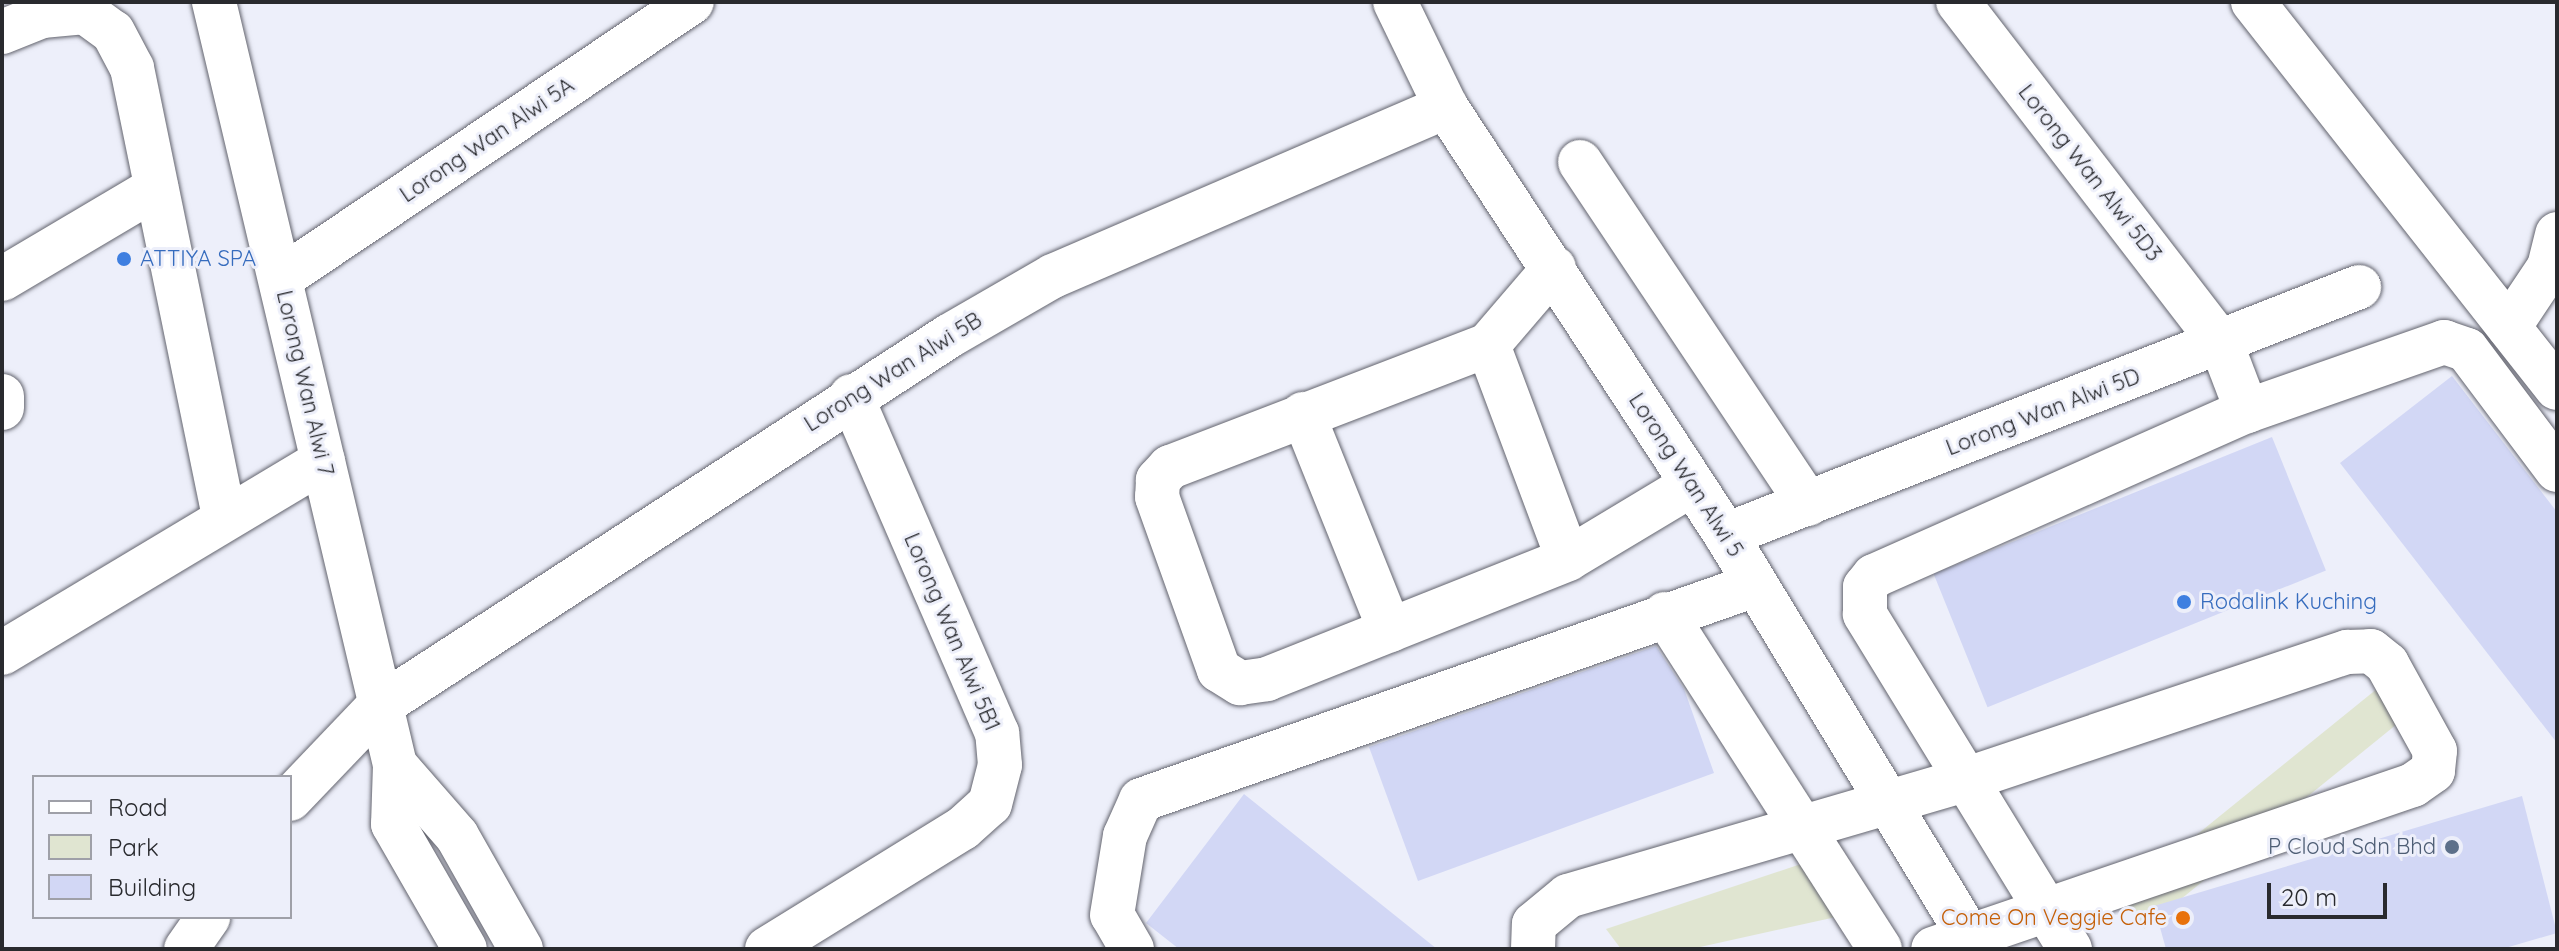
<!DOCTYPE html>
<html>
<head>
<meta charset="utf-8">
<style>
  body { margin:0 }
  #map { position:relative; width:2559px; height:951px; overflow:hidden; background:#edeffa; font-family:Quicksand,sans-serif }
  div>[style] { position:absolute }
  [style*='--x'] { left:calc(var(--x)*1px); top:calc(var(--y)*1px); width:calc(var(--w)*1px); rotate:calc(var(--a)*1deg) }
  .green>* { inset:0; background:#e0e5d1; transform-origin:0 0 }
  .building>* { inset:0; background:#d2d7f5; transform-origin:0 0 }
  .roads { filter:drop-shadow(0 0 2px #63646e) drop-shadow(0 0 2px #63646e) }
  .minor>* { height:44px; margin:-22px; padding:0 22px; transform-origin:22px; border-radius:22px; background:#fff }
  .dots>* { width:22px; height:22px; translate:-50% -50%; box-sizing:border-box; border:4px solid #edeffa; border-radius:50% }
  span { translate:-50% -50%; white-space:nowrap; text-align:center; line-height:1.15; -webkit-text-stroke:6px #edeffa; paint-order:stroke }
  .street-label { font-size:22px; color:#292a2e }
  .shop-label { font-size:22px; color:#366cbe }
  .left { translate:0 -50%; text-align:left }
  .service-label { font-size:22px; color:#4e5e75 }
  .right { translate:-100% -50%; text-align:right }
  .food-label { font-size:22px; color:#c56008 }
  .frame { position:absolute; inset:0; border:4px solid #292a2e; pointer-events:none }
  .legend { position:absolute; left:32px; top:775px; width:260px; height:144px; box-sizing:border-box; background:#edeffa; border:2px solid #9fa0a8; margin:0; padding:10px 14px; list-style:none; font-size:24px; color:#292a2e }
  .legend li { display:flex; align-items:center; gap:16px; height:40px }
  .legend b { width:40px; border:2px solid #9fa0a8 }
  .scale { position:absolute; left:2267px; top:883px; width:120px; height:36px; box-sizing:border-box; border:4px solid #292a2e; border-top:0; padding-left:10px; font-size:24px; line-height:28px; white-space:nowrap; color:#292a2e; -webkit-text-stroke:6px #edeffa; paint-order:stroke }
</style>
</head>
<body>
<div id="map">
  <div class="green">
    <div style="left:2378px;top:688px;width:40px;height:333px;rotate:51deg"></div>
    <div style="clip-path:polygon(1801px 864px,1836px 917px,1691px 949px,1621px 949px,1606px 929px)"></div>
  </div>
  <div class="building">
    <div style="clip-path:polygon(2452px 376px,2557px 512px,2557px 743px,2340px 463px)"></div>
    <div style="left:2272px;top:437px;width:144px;height:365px;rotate:68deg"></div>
    <div style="clip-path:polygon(1656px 646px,1684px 689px,1714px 773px,1418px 881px,1369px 747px)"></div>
    <div style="clip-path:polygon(1244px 794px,1352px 881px,1437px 949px,1179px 949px,1146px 923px)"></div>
    <div style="clip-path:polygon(2522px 796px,2557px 933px,2502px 949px,2166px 949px,2154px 906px)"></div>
  </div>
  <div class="roads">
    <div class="minor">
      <div style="--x:214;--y:2;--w:784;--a:76.65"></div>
      <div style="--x:395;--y:765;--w:59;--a:91.9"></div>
      <div style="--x:393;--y:824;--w:144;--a:60.1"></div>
      <div style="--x:1395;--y:2;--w:117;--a:64.1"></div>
      <div style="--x:1446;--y:107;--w:511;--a:56.81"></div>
      <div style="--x:1726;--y:535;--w:484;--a:58.8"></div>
      <div style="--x:1958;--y:2;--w:431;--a:52.4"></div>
      <div style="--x:2221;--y:343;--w:73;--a:69.1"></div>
      <div style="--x:2253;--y:2;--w:491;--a:51.8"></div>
      <div style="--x:2;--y:32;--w:43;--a:-21.8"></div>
      <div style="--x:42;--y:16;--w:43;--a:-5.3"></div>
      <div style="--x:85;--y:12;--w:34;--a:36"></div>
      <div style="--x:113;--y:32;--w:41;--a:62.2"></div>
      <div style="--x:132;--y:68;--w:457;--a:78.4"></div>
      <div style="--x:1580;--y:162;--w:411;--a:56.3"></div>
      <div style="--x:1554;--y:268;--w:101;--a:130.6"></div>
      <div style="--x:1488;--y:345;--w:341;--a:159"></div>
      <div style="--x:1170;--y:467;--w:18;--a:133"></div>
      <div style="--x:1158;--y:480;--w:17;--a:93"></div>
      <div style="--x:1157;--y:497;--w:184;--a:70.3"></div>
      <div style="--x:1219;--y:670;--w:25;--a:32"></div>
      <div style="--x:1240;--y:683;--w:27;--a:-8"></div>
      <div style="--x:1267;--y:679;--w:324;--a:-21.7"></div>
      <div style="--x:1568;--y:559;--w:144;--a:-31"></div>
      <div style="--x:281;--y:278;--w:495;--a:-33.9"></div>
      <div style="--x:2;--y:279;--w:179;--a:-30.6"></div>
      <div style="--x:2509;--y:327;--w:72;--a:-56.3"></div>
      <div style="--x:2549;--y:267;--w:34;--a:-76"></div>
      <div style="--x:1488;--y:345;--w:228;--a:69.5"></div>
      <div style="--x:2;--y:396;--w:12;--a:90"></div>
      <div style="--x:1303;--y:414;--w:233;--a:68.1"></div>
      <div style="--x:1726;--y:535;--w:680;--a:-21.39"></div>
      <div style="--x:1665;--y:614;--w:398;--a:57.3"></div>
      <div style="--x:2;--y:653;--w:374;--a:-30.9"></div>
      <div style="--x:395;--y:765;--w:94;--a:48.9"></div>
      <div style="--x:457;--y:836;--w:130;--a:60.5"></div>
      <div style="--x:290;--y:799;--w:127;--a:-46.3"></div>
      <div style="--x:378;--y:707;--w:681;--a:-33.01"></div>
      <div style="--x:949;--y:336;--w:120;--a:-30"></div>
      <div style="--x:1053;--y:276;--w:428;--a:-23.3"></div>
      <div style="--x:186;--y:949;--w:39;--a:-55"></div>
      <div style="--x:767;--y:949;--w:230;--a:-31.7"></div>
      <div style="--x:963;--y:828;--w:36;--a:-42"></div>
      <div style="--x:990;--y:804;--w:40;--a:-75.6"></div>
      <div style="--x:1000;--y:765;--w:32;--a:-95"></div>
      <div style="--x:997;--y:733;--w:367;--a:-113.4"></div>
      <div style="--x:1132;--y:949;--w:39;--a:-120"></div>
      <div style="--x:1112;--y:915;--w:80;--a:-80.7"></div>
      <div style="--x:1125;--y:836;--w:39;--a:-66"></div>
      <div style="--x:1141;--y:800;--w:651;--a:-19.3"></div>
      <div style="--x:1533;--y:949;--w:25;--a:-88"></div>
      <div style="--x:1534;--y:924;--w:44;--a:-39.5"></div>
      <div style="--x:1568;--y:896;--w:413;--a:-16.3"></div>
      <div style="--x:1964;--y:780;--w:404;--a:-18.5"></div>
      <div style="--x:2347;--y:652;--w:24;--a:-2"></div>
      <div style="--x:2371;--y:651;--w:21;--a:39"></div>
      <div style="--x:2387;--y:664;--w:99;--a:61.1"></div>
      <div style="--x:2435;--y:751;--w:20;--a:96"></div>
      <div style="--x:2433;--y:771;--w:24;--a:145"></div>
      <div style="--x:2413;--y:785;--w:507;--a:161.14"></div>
      <div style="--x:2070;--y:949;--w:393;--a:-121.5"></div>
      <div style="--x:1865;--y:614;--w:27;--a:-90"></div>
      <div style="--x:1865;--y:587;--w:14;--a:-51"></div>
      <div style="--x:1874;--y:576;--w:408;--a:-23.9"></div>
      <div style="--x:2247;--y:411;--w:209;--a:-19.3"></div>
      <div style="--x:2444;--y:342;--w:24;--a:19"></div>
      <div style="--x:2467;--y:350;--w:150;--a:53.1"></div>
    </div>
  </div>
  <div class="dots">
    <div style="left:124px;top:259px;background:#3f7fe0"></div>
    <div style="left:2184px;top:602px;background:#3f7fe0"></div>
    <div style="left:2452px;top:847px;background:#5c6f8a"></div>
    <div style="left:2183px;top:918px;background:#e8710a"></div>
  </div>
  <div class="street-label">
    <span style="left:487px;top:140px;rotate:-34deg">Lorong Wan Alwi 5A</span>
    <span style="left:2090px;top:173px;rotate:52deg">Lorong Wan Alwi 5D3</span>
    <span style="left:893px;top:372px;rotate:-32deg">Lorong Wan Alwi 5B</span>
    <span style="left:305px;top:383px;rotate:77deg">Lorong Wan Alwi 7</span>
    <span style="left:2043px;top:412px;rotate:-21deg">Lorong Wan Alwi 5D</span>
    <span style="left:1686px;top:475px;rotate:57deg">Lorong Wan Alwi 5</span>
    <span style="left:952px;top:632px;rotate:67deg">Lorong Wan Alwi 5B1</span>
  </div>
  <div class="shop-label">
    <span class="left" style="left:140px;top:259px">ATTIYA SPA</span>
    <span class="left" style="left:2200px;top:602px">Rodalink Kuching</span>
  </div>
  <div class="service-label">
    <span class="right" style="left:2436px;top:847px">P Cloud Sdn Bhd</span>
  </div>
  <div class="food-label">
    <span class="right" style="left:2167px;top:918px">Come On Veggie Cafe</span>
  </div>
  <div class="frame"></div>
  <ul class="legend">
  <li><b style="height:10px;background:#fff"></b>Road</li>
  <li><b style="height:22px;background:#e0e5d1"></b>Park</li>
  <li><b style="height:22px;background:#d2d7f5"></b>Building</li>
  </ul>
  <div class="scale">20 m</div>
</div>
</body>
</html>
